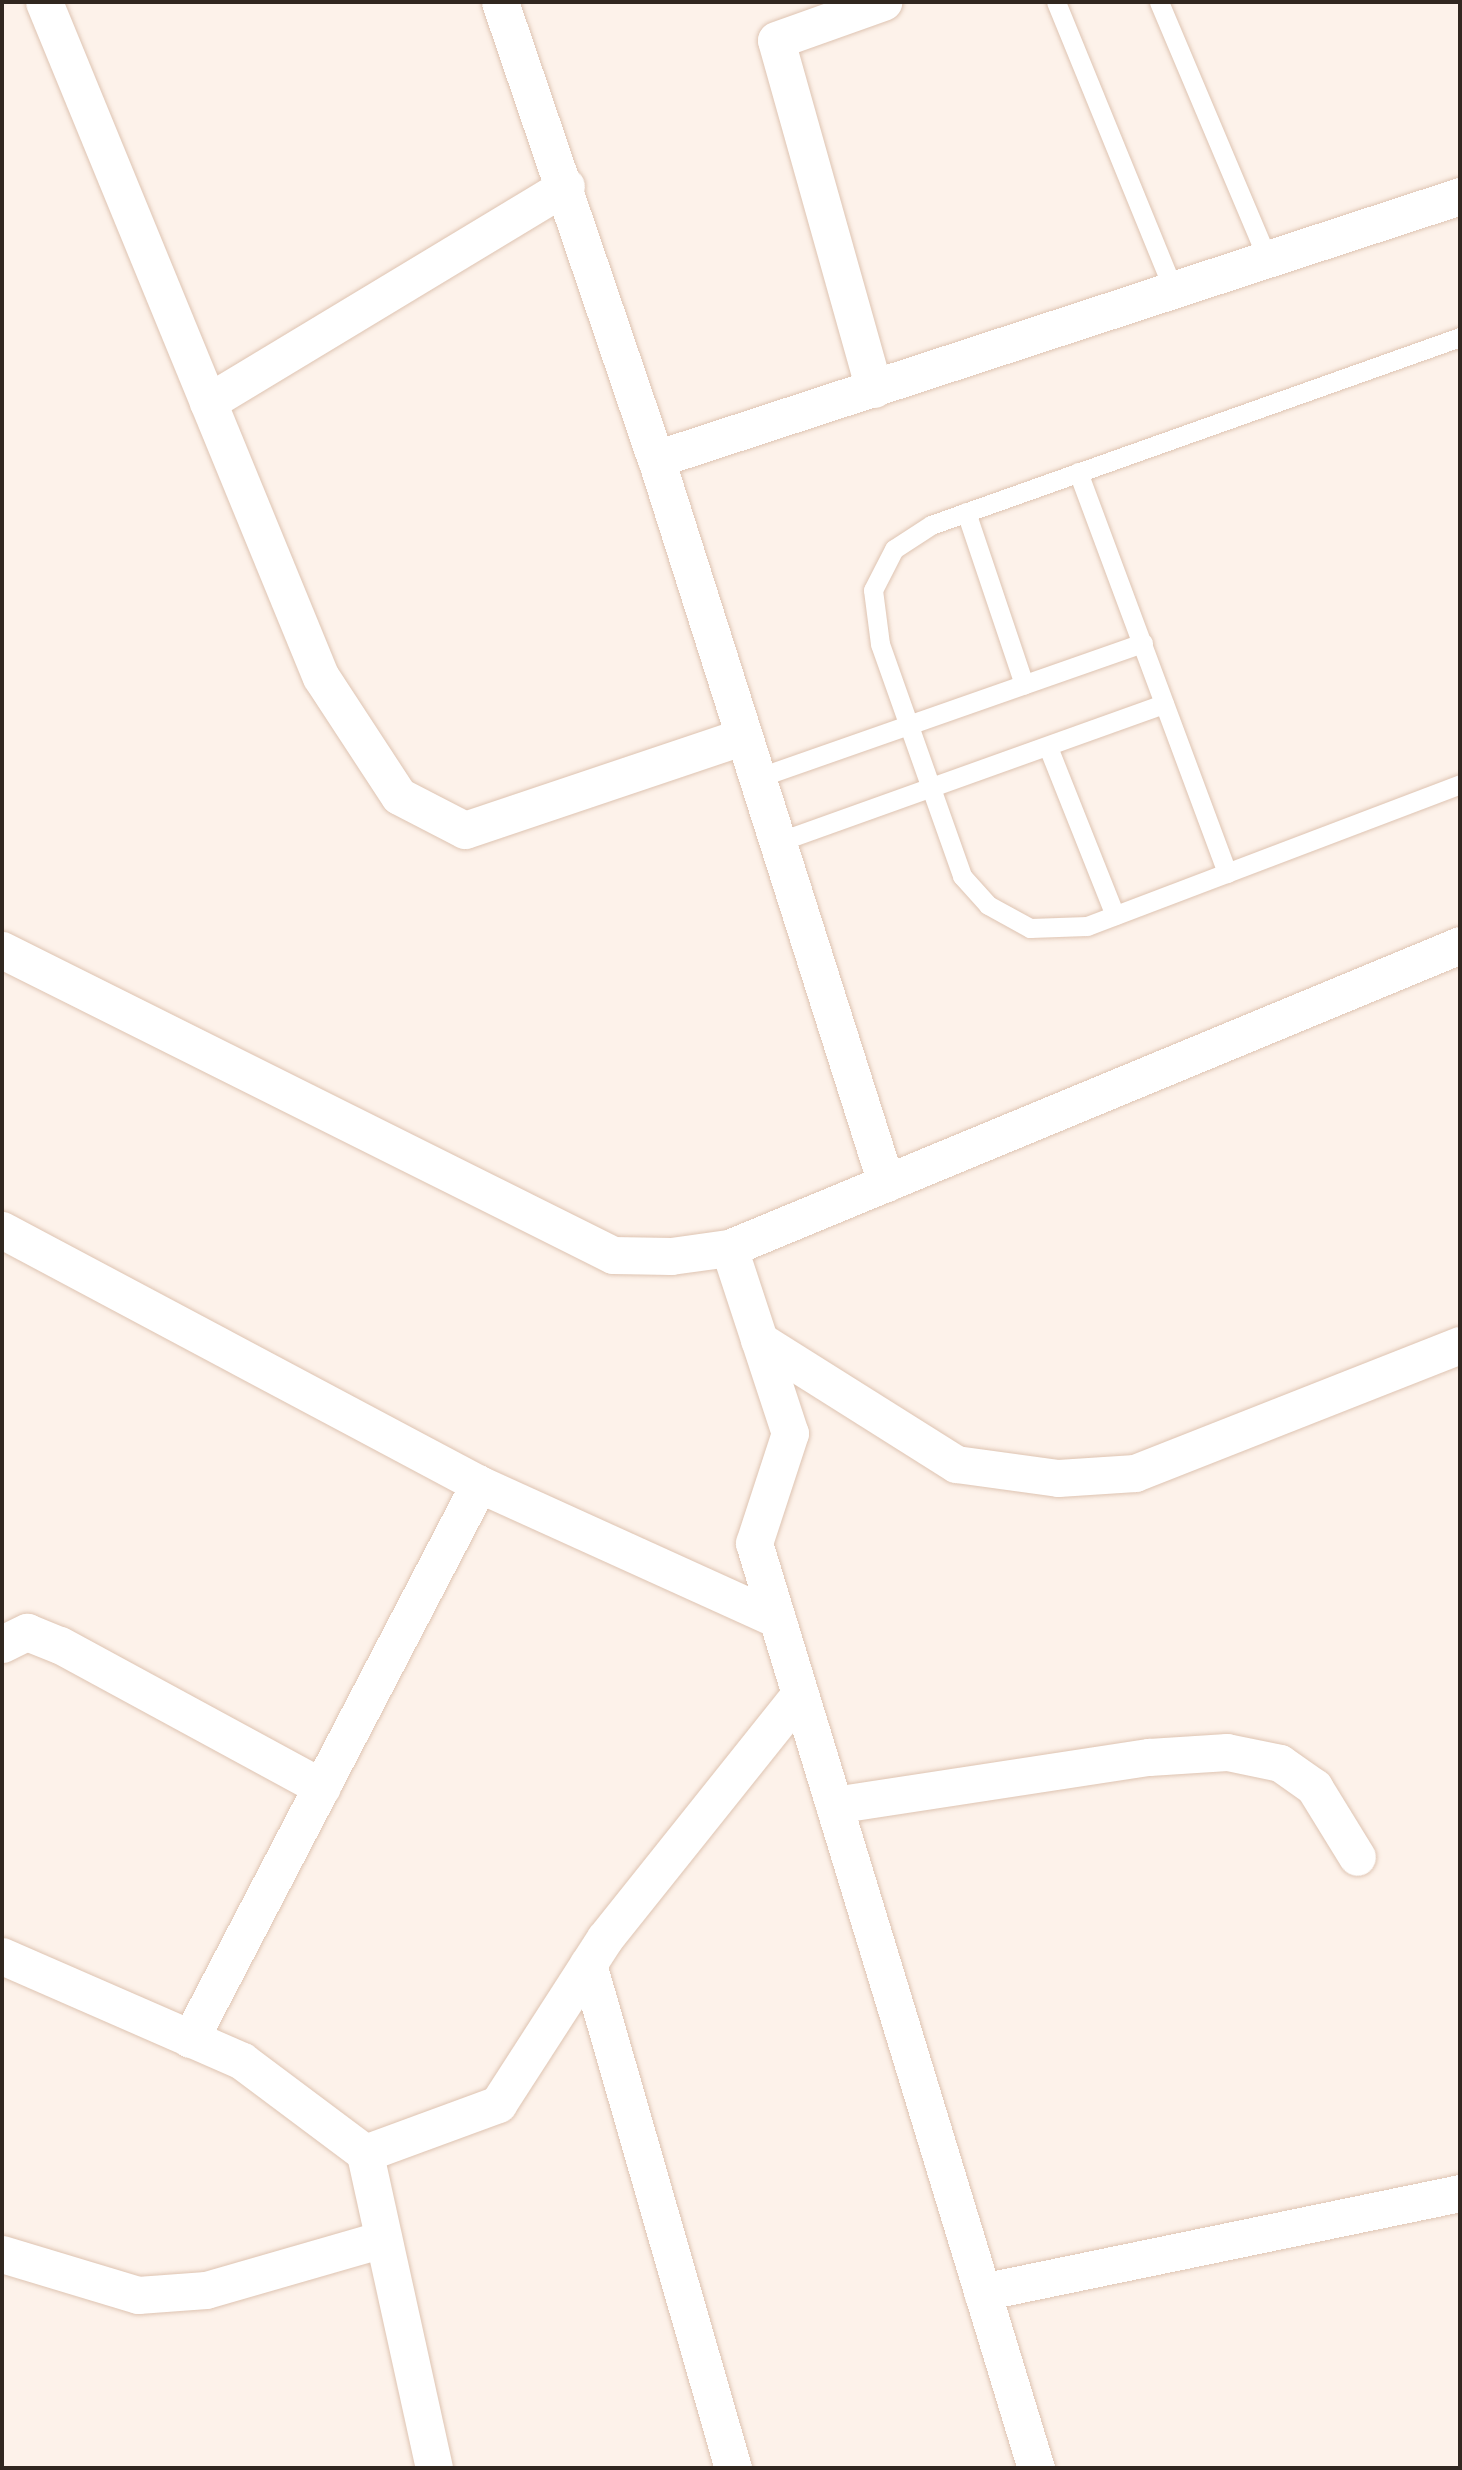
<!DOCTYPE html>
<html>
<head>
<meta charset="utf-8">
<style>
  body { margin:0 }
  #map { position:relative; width:1462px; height:2470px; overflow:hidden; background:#fdf2ea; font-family:"Nunito Sans",sans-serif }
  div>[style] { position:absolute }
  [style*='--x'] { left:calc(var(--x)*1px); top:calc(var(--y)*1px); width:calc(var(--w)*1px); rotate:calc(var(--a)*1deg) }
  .roads { filter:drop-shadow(0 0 2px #dec4b2) drop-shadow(0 0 2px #dec4b2) }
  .lane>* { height:19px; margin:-9.5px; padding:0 9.5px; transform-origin:9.5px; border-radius:9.5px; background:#fff }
  .street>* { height:37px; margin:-18.5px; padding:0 18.5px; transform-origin:18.5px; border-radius:18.5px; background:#fff }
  span { translate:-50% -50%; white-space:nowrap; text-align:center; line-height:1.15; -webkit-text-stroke:7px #fff; paint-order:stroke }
  .frame { position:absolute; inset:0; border:4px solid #312720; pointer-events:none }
</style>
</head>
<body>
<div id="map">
  <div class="roads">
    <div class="lane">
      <div style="--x:1056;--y:2;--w:312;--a:67.8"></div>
      <div style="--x:1159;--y:2;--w:280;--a:67.1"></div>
      <div style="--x:1460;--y:337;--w:561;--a:160.44"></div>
      <div style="--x:931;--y:525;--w:44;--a:147"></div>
      <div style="--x:894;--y:549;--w:46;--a:117.1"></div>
      <div style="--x:873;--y:590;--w:54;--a:82.6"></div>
      <div style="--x:880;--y:644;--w:246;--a:70.5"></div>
      <div style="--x:962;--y:876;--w:39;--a:48"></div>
      <div style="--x:988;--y:905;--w:48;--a:28.7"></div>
      <div style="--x:1030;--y:928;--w:57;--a:-2"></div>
      <div style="--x:1087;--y:926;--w:399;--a:-20.8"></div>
      <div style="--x:1078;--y:472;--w:428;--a:69.6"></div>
      <div style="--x:966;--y:512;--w:182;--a:71.4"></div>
      <div style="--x:1048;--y:747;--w:181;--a:68.3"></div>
      <div style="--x:757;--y:778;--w:409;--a:-19.3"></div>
      <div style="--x:778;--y:842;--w:410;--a:-19.7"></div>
    </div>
    <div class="street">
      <div style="--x:44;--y:2;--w:432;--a:67.7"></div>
      <div style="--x:208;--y:402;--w:418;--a:-31.1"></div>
      <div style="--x:500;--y:2;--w:483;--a:71.2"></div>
      <div style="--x:656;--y:459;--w:760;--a:72.38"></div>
      <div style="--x:874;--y:389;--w:362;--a:-105.7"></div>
      <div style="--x:776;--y:40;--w:114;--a:-19.6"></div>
      <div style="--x:208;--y:402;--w:297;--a:67.7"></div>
      <div style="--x:321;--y:677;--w:142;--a:56.8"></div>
      <div style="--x:399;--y:796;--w:74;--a:27.3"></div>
      <div style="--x:465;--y:830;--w:294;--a:-18.6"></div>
      <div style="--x:656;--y:459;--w:846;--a:-18.11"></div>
      <div style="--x:2;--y:950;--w:683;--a:26.53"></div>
      <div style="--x:613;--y:1255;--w:58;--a:1"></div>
      <div style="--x:671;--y:1256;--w:59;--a:-7.9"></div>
      <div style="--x:729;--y:1248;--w:791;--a:-22.51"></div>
      <div style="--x:2;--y:1230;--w:540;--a:28.04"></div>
      <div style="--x:479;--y:1484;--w:327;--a:24.4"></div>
      <div style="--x:729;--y:1248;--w:195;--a:71.8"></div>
      <div style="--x:790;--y:1433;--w:116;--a:108.1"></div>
      <div style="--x:754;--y:1543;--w:967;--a:73.05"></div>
      <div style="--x:759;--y:1340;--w:233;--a:32.2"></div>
      <div style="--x:956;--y:1464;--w:103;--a:7.8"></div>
      <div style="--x:1058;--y:1478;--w:77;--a:-3.7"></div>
      <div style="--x:1135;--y:1473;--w:349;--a:-21.5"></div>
      <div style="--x:2;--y:1644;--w:28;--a:-26"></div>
      <div style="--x:27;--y:1632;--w:35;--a:22"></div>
      <div style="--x:60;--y:1645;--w:298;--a:28.5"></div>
      <div style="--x:834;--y:1805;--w:319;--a:-8.7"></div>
      <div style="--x:1149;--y:1757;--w:78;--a:-3.7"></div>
      <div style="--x:1227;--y:1752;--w:54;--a:11.7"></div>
      <div style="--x:1280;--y:1763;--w:42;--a:35.2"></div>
      <div style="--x:1314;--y:1787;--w:82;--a:58.4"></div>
      <div style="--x:2;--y:1956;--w:262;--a:23.6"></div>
      <div style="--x:242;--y:2061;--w:154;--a:36.8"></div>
      <div style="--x:588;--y:1964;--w:524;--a:73.95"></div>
      <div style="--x:190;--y:2039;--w:626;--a:-62.49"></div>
      <div style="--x:2;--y:2254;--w:142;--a:16.8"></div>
      <div style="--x:138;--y:2295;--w:68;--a:-4.2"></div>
      <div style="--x:206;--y:2290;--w:184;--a:-16.1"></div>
      <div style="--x:982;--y:2292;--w:488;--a:-11.7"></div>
      <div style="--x:434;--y:2468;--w:322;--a:-102.4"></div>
      <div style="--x:365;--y:2153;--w:142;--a:-20.2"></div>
      <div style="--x:498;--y:2104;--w:197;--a:-57.2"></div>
      <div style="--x:605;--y:1938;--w:312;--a:-51.4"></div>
    </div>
  </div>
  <div class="frame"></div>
</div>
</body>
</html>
